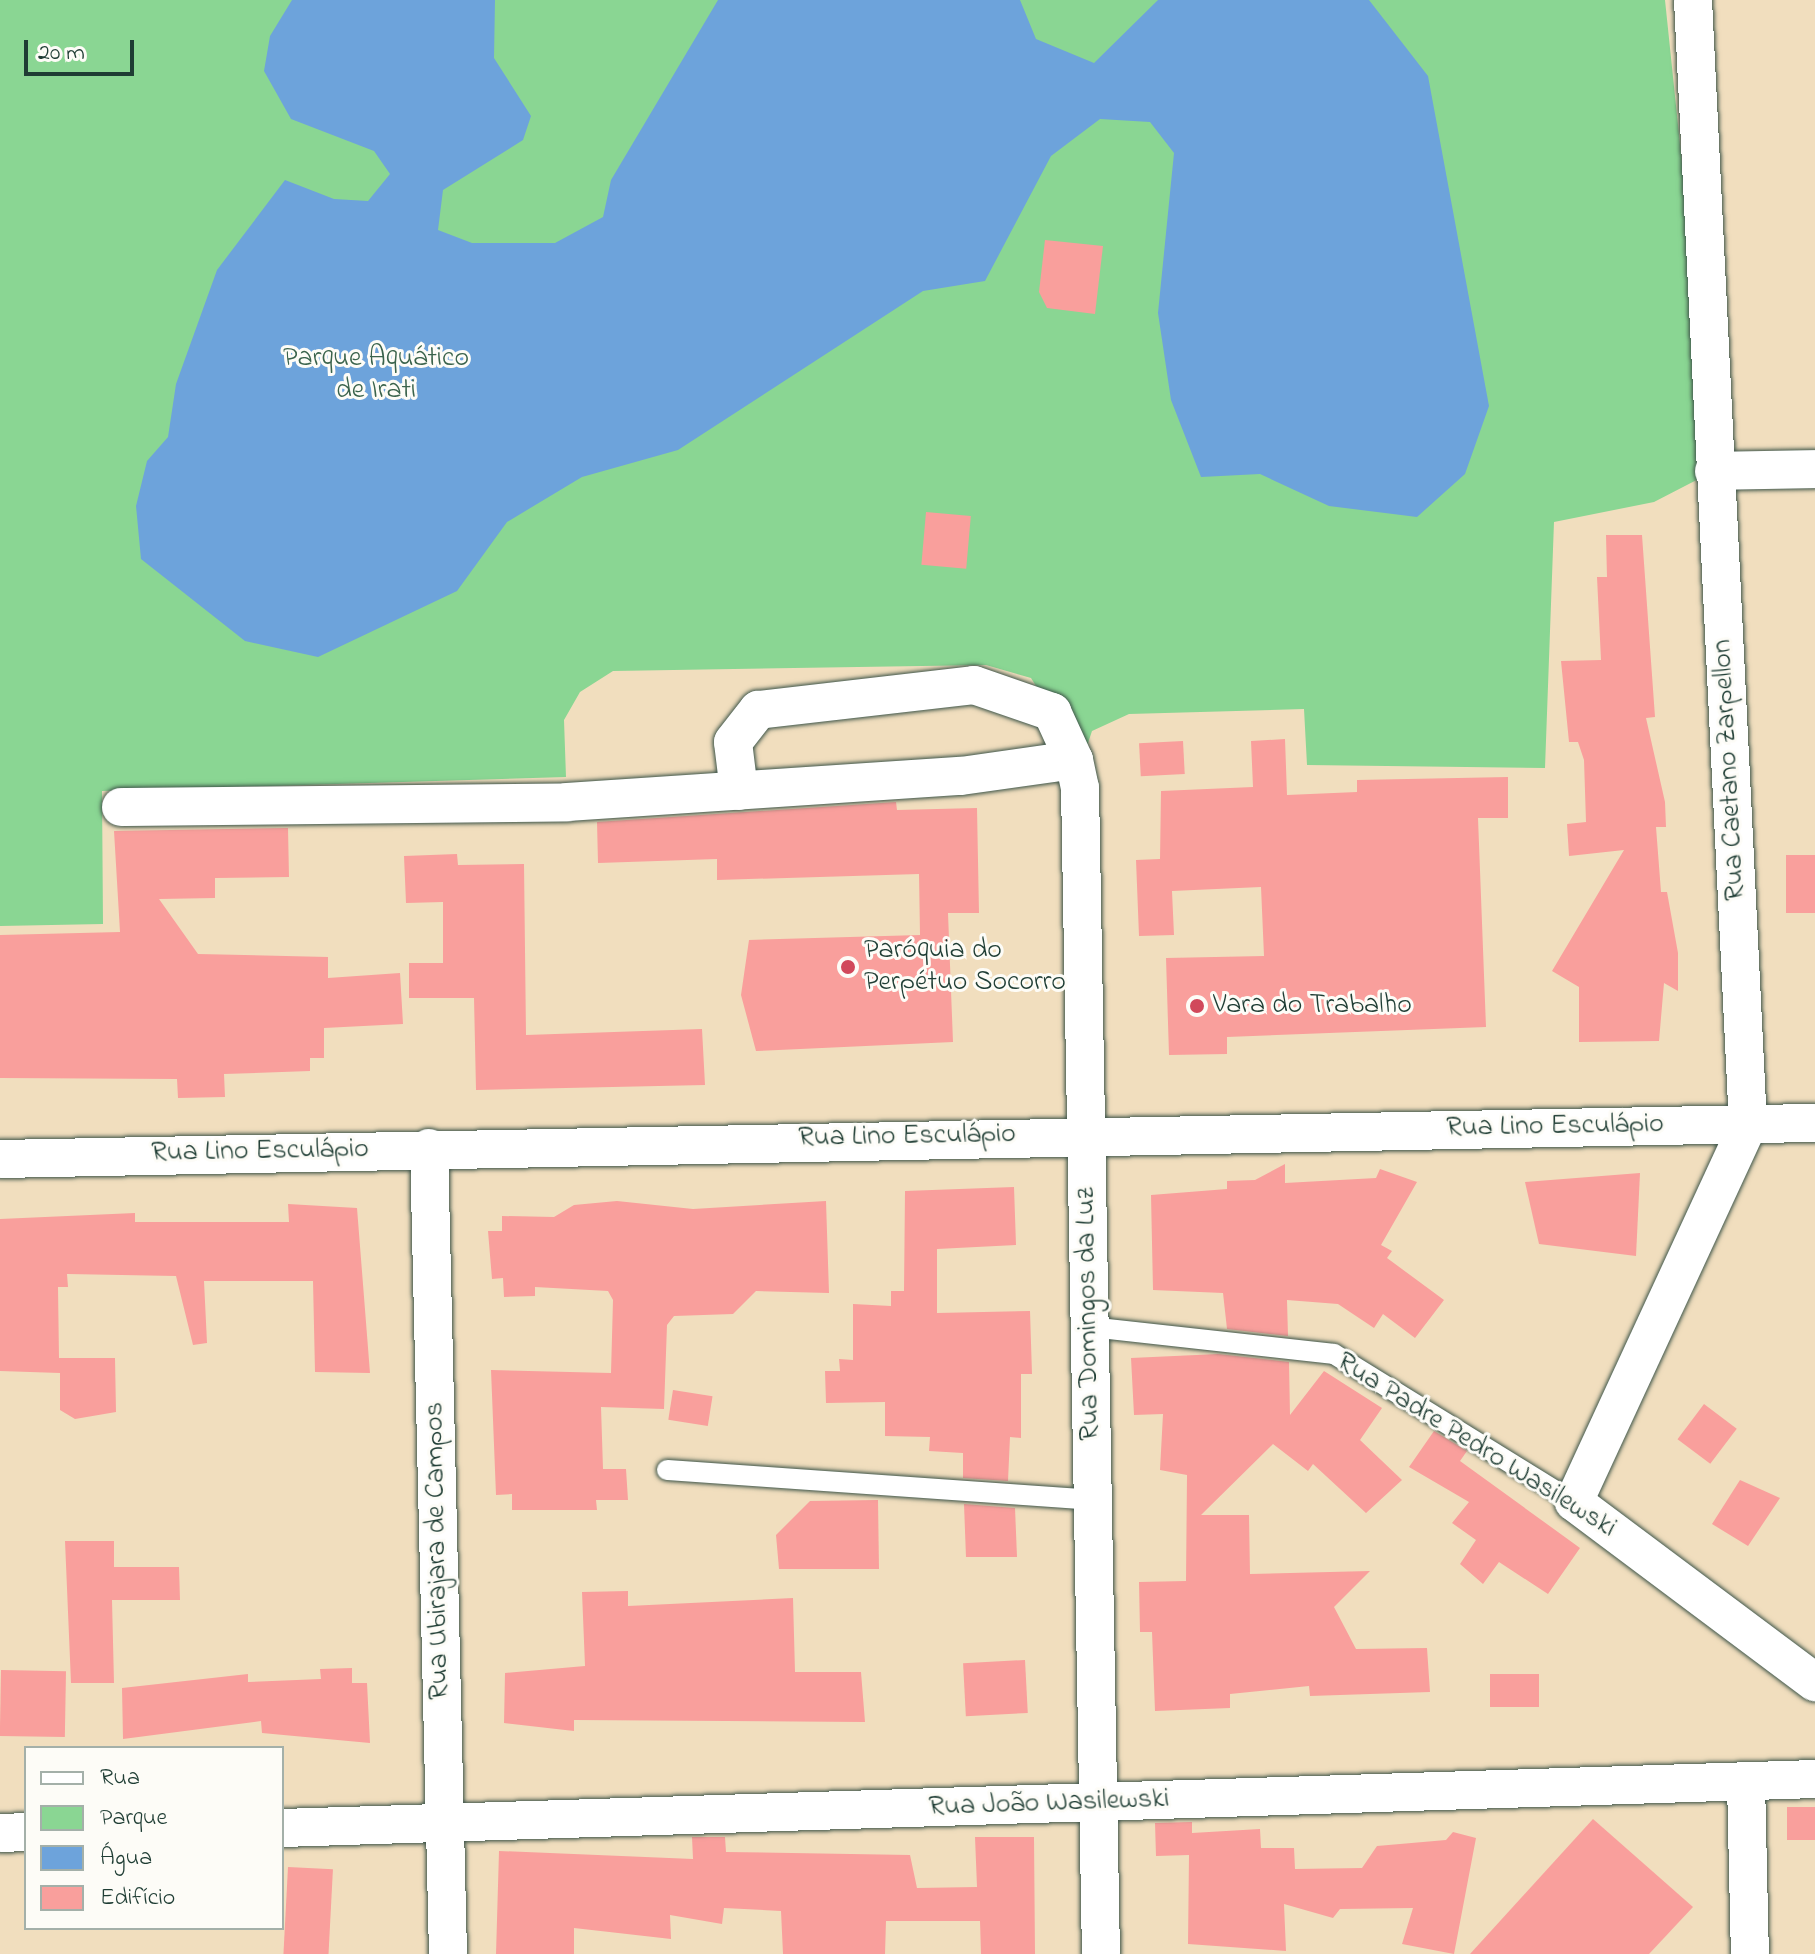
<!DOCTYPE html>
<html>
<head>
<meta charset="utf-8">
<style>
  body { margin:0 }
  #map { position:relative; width:1815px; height:1954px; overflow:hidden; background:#f1debe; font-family:"Indie Flower",sans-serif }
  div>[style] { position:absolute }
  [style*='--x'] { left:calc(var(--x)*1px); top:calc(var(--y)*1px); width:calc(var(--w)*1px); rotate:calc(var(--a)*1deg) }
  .green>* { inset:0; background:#8ad693 }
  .water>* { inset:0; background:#6da3db }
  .building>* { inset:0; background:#f99f9c; transform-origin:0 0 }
  .roads { filter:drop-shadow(0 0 2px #3e5549) drop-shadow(0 0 2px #3e5549) }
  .lane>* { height:20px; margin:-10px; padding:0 10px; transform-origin:10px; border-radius:10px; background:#fff }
  .street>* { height:38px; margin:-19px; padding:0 19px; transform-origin:19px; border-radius:19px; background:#fff }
  .dots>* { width:22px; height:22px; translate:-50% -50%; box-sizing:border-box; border:4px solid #fdfcf7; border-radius:50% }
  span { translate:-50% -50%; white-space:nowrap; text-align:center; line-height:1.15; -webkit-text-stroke:6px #fdfcf7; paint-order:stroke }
  .park-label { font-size:28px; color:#3a634c }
  .street-label { font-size:28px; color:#1f3d34 }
  .poi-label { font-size:28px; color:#1f3d34 }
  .left { translate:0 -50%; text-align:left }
  .legend { position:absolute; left:24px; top:1746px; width:260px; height:184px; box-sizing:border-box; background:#fdfcf7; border:2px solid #a4b0a9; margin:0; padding:10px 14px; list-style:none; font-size:24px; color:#1f3d34 }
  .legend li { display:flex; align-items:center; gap:16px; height:40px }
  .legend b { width:40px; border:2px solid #a4b0a9 }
  .scale { position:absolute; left:24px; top:40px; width:110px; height:36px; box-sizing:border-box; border:4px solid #1f3d34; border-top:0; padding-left:10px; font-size:24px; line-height:28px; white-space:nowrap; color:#1f3d34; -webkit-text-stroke:6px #fdfcf7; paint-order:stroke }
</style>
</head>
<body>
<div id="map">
  <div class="green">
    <div style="clip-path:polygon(0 0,1665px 0,1714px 471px,1654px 502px,1554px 522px,1545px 768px,1307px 765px,1304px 709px,1129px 714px,1092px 731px,1076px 779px,1065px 732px,1031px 678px,986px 665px,613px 671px,580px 692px,564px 720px,566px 777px,102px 791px,103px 924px,0 926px)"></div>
  </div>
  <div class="water">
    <div style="clip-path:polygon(292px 0,495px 0,494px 58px,531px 116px,523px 140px,443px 190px,438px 230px,472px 243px,555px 243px,603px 217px,611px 180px,718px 0,1020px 0,1036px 39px,1094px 63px,1158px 0,1369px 0,1428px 76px,1489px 406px,1465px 474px,1417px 517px,1329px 506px,1260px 474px,1201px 477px,1171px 400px,1158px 313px,1174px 153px,1150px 122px,1100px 119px,1051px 156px,985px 281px,923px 291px,678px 450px,582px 477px,507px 522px,457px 591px,318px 657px,245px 641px,141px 559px,136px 506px,147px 461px,168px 437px,176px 384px,217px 270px,285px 180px,334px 199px,368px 201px,390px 174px,374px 151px,291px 119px,264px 71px,270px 36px)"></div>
  </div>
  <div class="building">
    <div style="clip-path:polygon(1045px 240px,1103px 246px,1095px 314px,1047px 308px,1039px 292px)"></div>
    <div style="left:926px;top:512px;width:45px;height:53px;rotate:5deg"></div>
    <div style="clip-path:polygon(1606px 535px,1642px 535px,1655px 717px,1646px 718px,1665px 802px,1666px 827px,1656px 827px,1661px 892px,1667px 892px,1678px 953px,1678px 991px,1664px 983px,1659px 1041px,1579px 1042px,1579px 987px,1552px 971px,1624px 850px,1569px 856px,1567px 824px,1586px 822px,1584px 760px,1578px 742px,1569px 742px,1561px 661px,1601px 660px,1597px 577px,1607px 577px)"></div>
    <div style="clip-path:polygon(1285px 739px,1287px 795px,1357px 792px,1357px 780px,1508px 777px,1508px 818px,1478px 818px,1486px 1027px,1227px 1037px,1227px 1054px,1169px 1055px,1166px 958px,1264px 956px,1261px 887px,1172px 891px,1174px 935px,1139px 936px,1136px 860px,1160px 859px,1161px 791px,1253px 787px,1251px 741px)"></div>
    <div style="left:1183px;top:741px;width:33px;height:44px;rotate:87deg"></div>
    <div style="clip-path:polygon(896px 802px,897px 810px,977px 808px,979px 913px,948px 913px,953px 1042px,756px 1051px,741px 995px,749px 940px,920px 935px,919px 874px,717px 880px,717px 859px,598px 863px,597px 822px)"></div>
    <div style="clip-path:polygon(288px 828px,289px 877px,215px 878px,215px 898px,159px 899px,198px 954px,328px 957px,328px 978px,400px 973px,403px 1024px,324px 1028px,324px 1058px,310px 1058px,310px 1071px,224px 1074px,225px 1097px,178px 1098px,177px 1079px,0 1078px,0 935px,120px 932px,114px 831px)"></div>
    <div style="clip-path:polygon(457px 854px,458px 865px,524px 864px,526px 1035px,702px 1029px,705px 1085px,476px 1090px,474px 998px,409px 998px,409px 963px,443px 963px,443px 902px,406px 903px,404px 856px)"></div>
    <div style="left:1786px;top:855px;width:29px;height:58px"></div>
    <div style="clip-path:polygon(1285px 1164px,1285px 1183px,1376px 1178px,1380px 1169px,1417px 1182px,1381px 1245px,1392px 1251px,1387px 1258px,1444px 1300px,1415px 1338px,1383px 1314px,1374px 1328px,1338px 1304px,1287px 1300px,1288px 1336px,1227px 1329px,1223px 1293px,1153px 1290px,1151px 1195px,1227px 1189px,1227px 1181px,1255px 1180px)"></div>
    <div style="clip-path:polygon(1640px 1173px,1636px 1256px,1539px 1244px,1525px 1182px)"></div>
    <div style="clip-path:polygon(1014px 1187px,1016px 1245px,937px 1249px,937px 1313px,1030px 1311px,1032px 1374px,1021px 1374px,1021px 1438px,1010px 1437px,1008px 1481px,963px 1478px,963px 1453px,929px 1451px,930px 1437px,885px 1436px,885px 1402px,826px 1403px,825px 1371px,840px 1371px,839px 1359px,853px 1360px,853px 1304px,891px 1306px,891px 1291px,904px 1291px,905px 1191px)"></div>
    <div style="clip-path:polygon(617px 1201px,693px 1209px,826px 1201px,829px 1293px,756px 1291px,733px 1314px,674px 1316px,667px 1325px,664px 1409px,601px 1407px,603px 1469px,626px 1469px,628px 1500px,596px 1500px,597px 1510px,512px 1510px,512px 1494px,496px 1495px,491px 1370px,611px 1373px,613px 1300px,608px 1291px,535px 1287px,535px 1296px,504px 1297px,503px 1278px,492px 1279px,488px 1231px,502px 1231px,502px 1216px,554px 1217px,574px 1205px)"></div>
    <div style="clip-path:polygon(288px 1204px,357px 1208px,370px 1373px,315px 1372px,313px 1281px,204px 1281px,207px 1343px,193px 1345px,176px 1276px,67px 1274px,68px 1287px,58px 1287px,59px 1358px,115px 1358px,116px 1412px,75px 1419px,60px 1410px,60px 1373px,0 1371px,0 1219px,135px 1213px,135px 1222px,289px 1222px)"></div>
    <div style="clip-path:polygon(1218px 1354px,1289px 1362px,1290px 1415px,1324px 1371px,1382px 1408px,1360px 1440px,1402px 1480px,1366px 1513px,1313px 1464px,1308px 1471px,1273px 1444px,1201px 1515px,1249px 1515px,1250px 1574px,1370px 1571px,1334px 1607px,1356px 1649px,1427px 1648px,1430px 1692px,1310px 1696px,1309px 1686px,1230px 1694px,1230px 1708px,1155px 1711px,1152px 1632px,1140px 1632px,1139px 1582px,1186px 1581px,1187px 1475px,1160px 1470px,1163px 1414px,1134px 1415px,1131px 1358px)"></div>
    <div style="left:673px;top:1390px;width:40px;height:30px;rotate:9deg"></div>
    <div style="left:1704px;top:1404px;width:41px;height:44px;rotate:37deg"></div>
    <div style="clip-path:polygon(1434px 1431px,1467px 1451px,1460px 1461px,1580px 1548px,1548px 1594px,1499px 1562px,1483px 1584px,1460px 1564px,1476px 1540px,1452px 1523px,1469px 1502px,1409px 1467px)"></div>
    <div style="clip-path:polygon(1740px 1480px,1780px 1498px,1748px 1546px,1712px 1524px)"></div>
    <div style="clip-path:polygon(878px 1500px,879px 1569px,779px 1569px,776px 1535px,810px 1501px)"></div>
    <div style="clip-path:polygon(964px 1504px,1015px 1508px,1017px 1557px,966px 1557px)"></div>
    <div style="clip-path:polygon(65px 1541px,114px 1541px,114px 1567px,179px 1567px,180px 1600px,112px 1600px,114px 1683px,71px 1683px)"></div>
    <div style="clip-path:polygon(628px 1591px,628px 1606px,793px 1598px,795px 1672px,861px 1672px,865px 1722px,574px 1720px,574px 1731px,504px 1723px,505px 1673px,585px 1666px,582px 1592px)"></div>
    <div style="left:1025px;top:1660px;width:53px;height:62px;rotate:87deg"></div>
    <div style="clip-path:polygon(352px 1668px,352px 1683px,367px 1683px,370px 1743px,262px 1733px,261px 1721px,123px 1739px,122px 1688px,248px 1674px,248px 1682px,321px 1679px,320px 1669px)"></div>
    <div style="left:1px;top:1670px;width:65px;height:66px;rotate:1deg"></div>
    <div style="left:1490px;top:1674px;width:49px;height:33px"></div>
    <div style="left:1787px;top:1807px;width:28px;height:33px"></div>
    <div style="clip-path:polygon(1593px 1819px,1693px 1907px,1649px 1954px,1470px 1954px)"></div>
    <div style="clip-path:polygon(1192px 1822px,1192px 1833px,1260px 1829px,1261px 1848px,1294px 1848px,1295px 1869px,1362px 1868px,1377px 1846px,1446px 1840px,1453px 1832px,1476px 1838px,1454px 1954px,1402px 1944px,1413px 1908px,1340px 1909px,1333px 1918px,1284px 1904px,1286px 1951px,1188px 1944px,1189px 1855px,1156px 1856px,1155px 1823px)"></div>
    <div style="clip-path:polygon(692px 1837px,725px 1837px,726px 1852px,910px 1855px,917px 1888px,977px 1887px,975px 1837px,1034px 1837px,1035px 1954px,981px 1954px,980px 1921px,886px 1921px,885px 1954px,783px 1954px,781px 1911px,724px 1908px,722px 1924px,670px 1915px,671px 1939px,574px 1928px,574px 1954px,496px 1954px,499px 1851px,693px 1859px)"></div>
    <div style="left:288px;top:1867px;width:45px;height:87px;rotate:3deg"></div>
  </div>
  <div class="roads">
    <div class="lane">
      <div style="--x:1090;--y:1327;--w:245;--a:6.3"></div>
      <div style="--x:1334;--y:1354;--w:282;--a:31.7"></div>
      <div style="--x:667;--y:1470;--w:426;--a:4"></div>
    </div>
    <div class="street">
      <div style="--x:1693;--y:0;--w:1126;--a:87.2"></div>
      <div style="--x:1748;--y:1125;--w:415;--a:114.8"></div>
      <div style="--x:1574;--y:1502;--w:301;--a:36.8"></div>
      <div style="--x:1714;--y:471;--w:101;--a:-1.1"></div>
      <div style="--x:739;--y:791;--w:49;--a:-97"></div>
      <div style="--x:733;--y:742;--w:41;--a:-52"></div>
      <div style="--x:758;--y:710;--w:217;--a:-6.6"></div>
      <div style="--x:974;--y:685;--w:83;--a:19.1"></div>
      <div style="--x:1052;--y:712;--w:53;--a:65.4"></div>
      <div style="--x:1074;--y:760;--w:29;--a:78"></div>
      <div style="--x:1080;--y:788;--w:1166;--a:88.97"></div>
      <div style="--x:121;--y:807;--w:446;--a:-0.6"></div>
      <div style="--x:567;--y:802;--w:395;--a:-3.8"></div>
      <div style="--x:961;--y:776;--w:114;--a:-8.1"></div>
      <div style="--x:429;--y:1148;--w:806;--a:88.65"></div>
      <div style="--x:0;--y:1159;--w:1815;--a:-1.14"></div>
      <div style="--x:1746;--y:1782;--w:172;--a:88.7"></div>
      <div style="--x:282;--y:1828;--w:1534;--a:-1.83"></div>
      <div style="--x:0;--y:1833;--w:26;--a:-2"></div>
    </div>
  </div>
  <div class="dots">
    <div style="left:848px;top:967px;background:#d1495b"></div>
    <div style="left:1197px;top:1006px;background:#d1495b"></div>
  </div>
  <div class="park-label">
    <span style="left:376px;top:375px">Parque Aquático<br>de Irati</span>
  </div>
  <div class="street-label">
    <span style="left:1730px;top:770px;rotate:-93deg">Rua Caetano Zarpellon</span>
    <span style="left:1555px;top:1127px;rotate:-1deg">Rua Lino Esculápio</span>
    <span style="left:907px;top:1137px;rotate:-1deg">Rua Lino Esculápio</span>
    <span style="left:260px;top:1152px;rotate:-1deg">Rua Lino Esculápio</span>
    <span style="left:1089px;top:1314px;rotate:-91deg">Rua Domingos da Luz</span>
    <span style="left:1476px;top:1446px;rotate:32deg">Rua Padre Pedro Wasilewski</span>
    <span style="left:438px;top:1551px;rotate:-91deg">Rua Ubirajara de Campos</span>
    <span style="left:1049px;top:1804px;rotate:-2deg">Rua João Wasilewski</span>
  </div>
  <div class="poi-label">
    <span class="left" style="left:864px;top:967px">Paróquia do<br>Perpétuo Socorro</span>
    <span class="left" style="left:1213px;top:1006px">Vara do Trabalho</span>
  </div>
  <ul class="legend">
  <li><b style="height:10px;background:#fff"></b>Rua</li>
  <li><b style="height:22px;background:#8ad693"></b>Parque</li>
  <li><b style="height:22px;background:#6da3db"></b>Água</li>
  <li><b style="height:22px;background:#f99f9c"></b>Edifício</li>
  </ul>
  <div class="scale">20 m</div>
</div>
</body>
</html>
